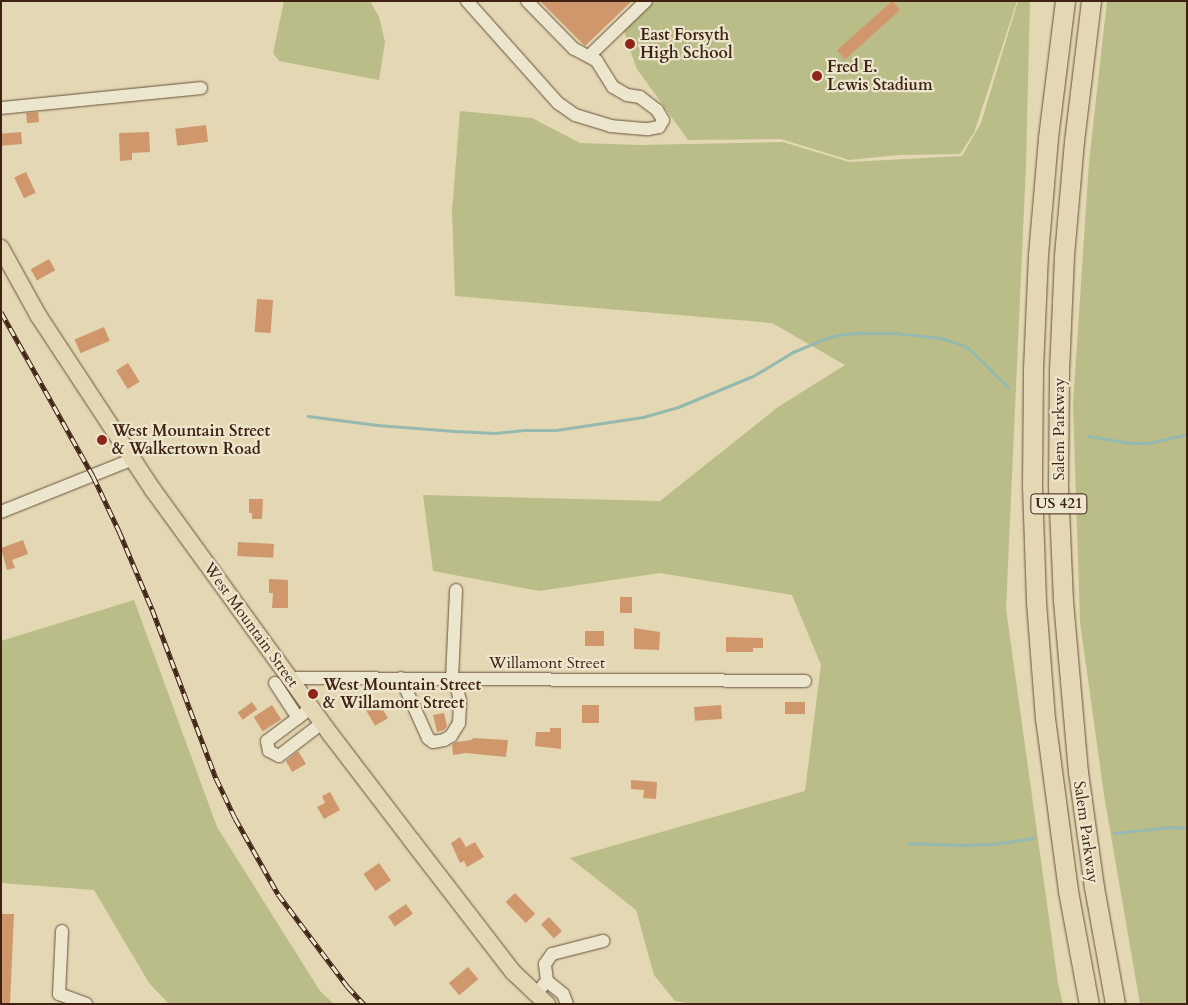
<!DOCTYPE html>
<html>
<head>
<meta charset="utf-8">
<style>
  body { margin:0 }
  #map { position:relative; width:1188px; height:1005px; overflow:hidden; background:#e3d8b3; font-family:Cardo,serif }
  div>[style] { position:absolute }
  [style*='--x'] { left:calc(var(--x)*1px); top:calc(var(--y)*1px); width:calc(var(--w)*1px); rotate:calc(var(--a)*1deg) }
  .green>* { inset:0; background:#babd88 }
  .stream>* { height:3px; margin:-1.5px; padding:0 1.5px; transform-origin:1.5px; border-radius:1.5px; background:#95b9af }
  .building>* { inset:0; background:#d1976c; transform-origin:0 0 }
  .roads { filter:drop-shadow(0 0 1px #69503b) drop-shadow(0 0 1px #69503b) }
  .minor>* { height:12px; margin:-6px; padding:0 6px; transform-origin:6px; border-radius:6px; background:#ede6ce }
  .major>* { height:16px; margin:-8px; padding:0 8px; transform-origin:8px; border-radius:8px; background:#e3d8b3 }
  .highway>* { height:19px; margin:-9.5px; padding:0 9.5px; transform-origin:9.5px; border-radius:9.5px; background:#e3d8b3 }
  .rail>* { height:5px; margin-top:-2.5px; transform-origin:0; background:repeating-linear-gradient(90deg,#ede6ce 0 9px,#402213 0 18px); box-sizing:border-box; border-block:1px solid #402213 }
  .dots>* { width:14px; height:14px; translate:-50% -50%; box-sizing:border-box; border:2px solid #ede6ce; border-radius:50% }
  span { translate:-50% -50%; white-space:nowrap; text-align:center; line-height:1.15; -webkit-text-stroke:4.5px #ede6ce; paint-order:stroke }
  .shield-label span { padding:1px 4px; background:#ede6ce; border:1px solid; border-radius:4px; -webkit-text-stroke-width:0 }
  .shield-label { font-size:15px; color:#402213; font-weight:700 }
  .poi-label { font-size:16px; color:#402213; font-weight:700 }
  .left { translate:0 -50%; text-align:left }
  .street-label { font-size:16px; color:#402213 }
  .frame { position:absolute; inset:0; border:2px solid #402213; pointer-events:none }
</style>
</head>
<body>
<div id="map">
  <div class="green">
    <div style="clip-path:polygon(284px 1px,370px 1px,379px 17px,385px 42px,379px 80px,279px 61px,273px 53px)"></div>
    <div style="clip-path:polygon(654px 1px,1017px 1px,974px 133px,960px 154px,898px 155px,849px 160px,781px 139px,688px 140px,637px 69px,627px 42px,624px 29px)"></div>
    <div style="clip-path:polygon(1018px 1px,1030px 1px,1026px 165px,1006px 609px,1058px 983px,1063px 1004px,692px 1004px,675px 1001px,654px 975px,636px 910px,570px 858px,805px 791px,821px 665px,792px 595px,660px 573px,539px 591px,433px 571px,423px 495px,660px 501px,778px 407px,845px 365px,772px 323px,455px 296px,452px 211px,460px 111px,532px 118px,580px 143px,640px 145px,783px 142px,849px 162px,962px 156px,981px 123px)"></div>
    <div style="clip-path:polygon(1107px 1px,1187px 1px,1187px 1004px,1140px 1004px,1104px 795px,1080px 622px,1073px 405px,1089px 162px)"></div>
    <div style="clip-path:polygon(134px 600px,217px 827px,320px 991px,334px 1004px,169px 1004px,149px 983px,94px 890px,1px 883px,1px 641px)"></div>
  </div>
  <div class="stream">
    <div style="--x:308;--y:416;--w:70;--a:7.4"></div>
    <div style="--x:377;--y:425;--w:78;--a:4.4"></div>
    <div style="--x:455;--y:431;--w:40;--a:2.9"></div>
    <div style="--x:495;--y:433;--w:31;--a:-6"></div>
    <div style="--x:526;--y:430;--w:30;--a:0"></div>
    <div style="--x:556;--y:430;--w:88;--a:-8.5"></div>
    <div style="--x:643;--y:417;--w:36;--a:-16"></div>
    <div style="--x:678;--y:407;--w:81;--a:-22.5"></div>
    <div style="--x:753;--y:376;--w:47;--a:-31"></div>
    <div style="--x:793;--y:352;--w:30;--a:-23"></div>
    <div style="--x:821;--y:340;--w:17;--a:-17"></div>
    <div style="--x:837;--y:335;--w:19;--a:-6"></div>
    <div style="--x:856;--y:333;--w:39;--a:0"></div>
    <div style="--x:895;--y:333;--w:46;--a:6.2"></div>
    <div style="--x:941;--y:338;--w:20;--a:18"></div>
    <div style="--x:960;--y:344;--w:9;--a:27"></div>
    <div style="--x:968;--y:348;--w:56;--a:44.3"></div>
    <div style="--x:1088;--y:436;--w:43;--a:9.5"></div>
    <div style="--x:1130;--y:443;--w:19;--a:0"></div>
    <div style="--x:1149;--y:443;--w:39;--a:-13"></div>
    <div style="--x:1114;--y:833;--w:57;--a:-6"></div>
    <div style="--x:1171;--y:827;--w:16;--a:4"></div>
    <div style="--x:909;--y:843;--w:52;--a:2.2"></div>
    <div style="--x:961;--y:845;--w:32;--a:-2"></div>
    <div style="--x:993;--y:844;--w:41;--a:-8.3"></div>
  </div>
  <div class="building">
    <div style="clip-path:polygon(540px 1px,632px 1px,585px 46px)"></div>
    <div style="left:892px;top:1px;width:12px;height:74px;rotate:48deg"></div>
    <div style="left:38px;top:112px;width:10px;height:12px;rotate:84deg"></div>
    <div style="left:206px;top:125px;width:17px;height:31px;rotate:83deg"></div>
    <div style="left:21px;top:132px;width:12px;height:20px;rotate:85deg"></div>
    <div style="clip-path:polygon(149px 132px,150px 152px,132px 153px,132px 160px,120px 161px,119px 133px)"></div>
    <div style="left:26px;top:172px;width:23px;height:13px;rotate:65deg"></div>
    <div style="left:49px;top:259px;width:13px;height:21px;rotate:61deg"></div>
    <div style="left:257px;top:299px;width:16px;height:33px;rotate:4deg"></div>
    <div style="left:104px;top:327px;width:15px;height:32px;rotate:67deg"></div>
    <div style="left:128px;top:363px;width:22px;height:14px;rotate:58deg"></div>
    <div style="clip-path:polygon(249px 499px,263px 499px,262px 519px,252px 519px,252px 513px,249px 513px)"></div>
    <div style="clip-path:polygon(23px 540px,28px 554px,12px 560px,15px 568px,7px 570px,1px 548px)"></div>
    <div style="left:238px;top:542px;width:36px;height:14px;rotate:3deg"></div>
    <div style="clip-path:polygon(269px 579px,288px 580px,288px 608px,272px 608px,273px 593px,269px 593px)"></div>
    <div style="left:620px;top:597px;width:12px;height:16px"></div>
    <div style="clip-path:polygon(634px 628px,660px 632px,659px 650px,634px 649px)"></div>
    <div style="left:585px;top:631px;width:19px;height:15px"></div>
    <div style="clip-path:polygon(726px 637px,763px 638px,763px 648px,753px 648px,753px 652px,726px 652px)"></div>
    <div style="left:378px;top:701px;width:20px;height:15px;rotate:60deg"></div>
    <div style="left:252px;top:702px;width:9px;height:18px;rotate:54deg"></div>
    <div style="left:785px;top:702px;width:20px;height:12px"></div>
    <div style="left:272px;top:705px;width:17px;height:22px;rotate:57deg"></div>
    <div style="left:582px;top:705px;width:17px;height:18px"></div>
    <div style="left:721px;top:705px;width:14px;height:27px;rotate:86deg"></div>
    <div style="clip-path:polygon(444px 713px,447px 726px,444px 730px,437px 732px,433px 715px)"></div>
    <div style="clip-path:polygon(550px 728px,561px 728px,561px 749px,535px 746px,536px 732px,550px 732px)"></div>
    <div style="clip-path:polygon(473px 738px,508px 740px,506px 757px,466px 753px,453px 755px,452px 745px,456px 742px,472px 740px)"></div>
    <div style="clip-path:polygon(298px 751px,306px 764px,292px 772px,286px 761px)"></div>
    <div style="clip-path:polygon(631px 780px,657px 782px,656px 799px,643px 798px,644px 790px,631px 789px)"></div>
    <div style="clip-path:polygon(330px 792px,340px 810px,324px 819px,317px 807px,325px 803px,322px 796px)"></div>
    <div style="clip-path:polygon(460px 837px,466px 847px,475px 842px,484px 857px,467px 867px,464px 861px,460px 863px,451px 843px)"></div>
    <div style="left:379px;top:863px;width:21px;height:19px;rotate:55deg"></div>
    <div style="left:515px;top:893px;width:29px;height:13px;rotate:46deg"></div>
    <div style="left:406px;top:904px;width:12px;height:22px;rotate:55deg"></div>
    <div style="clip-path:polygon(1px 914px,14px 914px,10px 1004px,1px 1004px)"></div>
    <div style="left:549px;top:917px;width:19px;height:11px;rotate:47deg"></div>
    <div style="left:468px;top:967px;width:16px;height:25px;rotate:50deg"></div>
  </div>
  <div class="roads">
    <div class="minor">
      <div style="--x:467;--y:1;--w:137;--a:48.3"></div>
      <div style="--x:558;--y:103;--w:21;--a:35"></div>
      <div style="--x:575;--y:115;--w:37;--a:17"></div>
      <div style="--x:610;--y:126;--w:38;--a:5"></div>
      <div style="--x:648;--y:129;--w:11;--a:-10"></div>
      <div style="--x:659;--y:127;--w:8;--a:-60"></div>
      <div style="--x:663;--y:120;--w:12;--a:-121"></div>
      <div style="--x:657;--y:110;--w:21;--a:-143"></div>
      <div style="--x:640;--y:97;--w:13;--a:-171"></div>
      <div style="--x:627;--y:95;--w:16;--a:-150"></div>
      <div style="--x:613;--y:87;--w:31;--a:-122"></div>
      <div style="--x:597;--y:61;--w:26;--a:-152"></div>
      <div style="--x:574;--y:49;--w:67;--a:-134.4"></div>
      <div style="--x:589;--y:56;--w:79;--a:-44"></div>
      <div style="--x:1;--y:108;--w:201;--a:-5.7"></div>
      <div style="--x:1;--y:512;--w:140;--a:-21.8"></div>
      <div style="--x:289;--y:678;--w:516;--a:0.33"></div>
      <div style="--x:401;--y:678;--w:66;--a:65.8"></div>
      <div style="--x:428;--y:738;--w:6;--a:39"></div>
      <div style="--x:433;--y:742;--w:11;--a:-10"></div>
      <div style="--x:444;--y:740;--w:8;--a:-30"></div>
      <div style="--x:451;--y:736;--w:15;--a:-58"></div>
      <div style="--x:459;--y:723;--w:22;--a:-87"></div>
      <div style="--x:460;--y:701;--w:23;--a:-103"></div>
      <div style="--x:452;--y:679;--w:89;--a:-87.4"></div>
      <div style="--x:275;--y:683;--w:42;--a:56.7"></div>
      <div style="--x:311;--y:708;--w:55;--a:143.1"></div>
      <div style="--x:267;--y:741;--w:10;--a:79"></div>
      <div style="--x:269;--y:751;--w:11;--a:27"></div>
      <div style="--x:279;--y:756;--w:54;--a:-37.5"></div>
      <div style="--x:62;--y:931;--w:63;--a:92.7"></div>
      <div style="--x:59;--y:994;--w:29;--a:20"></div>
      <div style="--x:547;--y:981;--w:21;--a:39"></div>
      <div style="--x:563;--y:994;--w:11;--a:68"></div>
      <div style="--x:536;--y:994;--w:17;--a:-50"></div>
      <div style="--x:547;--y:981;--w:17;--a:-97"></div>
      <div style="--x:545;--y:964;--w:12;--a:-55"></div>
      <div style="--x:552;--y:954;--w:53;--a:-14.3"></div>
    </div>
    <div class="major">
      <div style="--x:1;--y:248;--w:77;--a:61.1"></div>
      <div style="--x:38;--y:315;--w:209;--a:56.7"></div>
      <div style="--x:153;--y:490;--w:303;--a:54"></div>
      <div style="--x:331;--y:735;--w:133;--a:52.6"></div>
      <div style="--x:412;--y:841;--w:165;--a:52.4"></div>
      <div style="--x:513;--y:972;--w:47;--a:43.3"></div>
    </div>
    <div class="highway">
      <div style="--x:1065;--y:1;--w:138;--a:97.1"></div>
      <div style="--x:1048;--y:138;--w:116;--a:94.9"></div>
      <div style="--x:1038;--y:254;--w:116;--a:92.5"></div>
      <div style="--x:1033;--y:370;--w:116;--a:90.5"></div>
      <div style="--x:1032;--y:486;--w:116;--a:88"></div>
      <div style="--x:1036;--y:602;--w:116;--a:85.6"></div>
      <div style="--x:1045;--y:718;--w:175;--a:82.4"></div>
      <div style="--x:1068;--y:891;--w:115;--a:79.5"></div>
      <div style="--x:1091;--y:1;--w:141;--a:96.9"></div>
      <div style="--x:1074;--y:141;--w:115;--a:95"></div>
      <div style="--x:1064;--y:256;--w:115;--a:92.5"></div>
      <div style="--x:1059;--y:371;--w:115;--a:90.5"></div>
      <div style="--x:1058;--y:486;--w:115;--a:87.5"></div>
      <div style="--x:1063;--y:601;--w:172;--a:85"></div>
      <div style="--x:1078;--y:772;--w:116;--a:82.1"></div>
      <div style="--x:1094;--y:887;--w:119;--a:79.8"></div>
    </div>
  </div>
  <div class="rail">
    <div style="--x:1;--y:312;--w:188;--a:60.7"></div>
    <div style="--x:93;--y:476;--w:61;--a:64.7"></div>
    <div style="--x:119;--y:531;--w:85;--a:67.1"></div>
    <div style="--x:152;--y:609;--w:181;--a:69.3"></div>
    <div style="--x:216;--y:778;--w:44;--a:64.6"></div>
    <div style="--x:235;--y:818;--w:87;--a:60.5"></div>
    <div style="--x:278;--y:894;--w:115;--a:53.1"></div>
    <div style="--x:347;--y:986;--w:25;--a:47"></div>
  </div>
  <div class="dots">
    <div style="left:630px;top:44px;background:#8f2418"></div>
    <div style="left:817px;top:76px;background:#8f2418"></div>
    <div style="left:102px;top:440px;background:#8f2418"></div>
    <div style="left:313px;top:694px;background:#8f2418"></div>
  </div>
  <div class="shield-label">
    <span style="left:1059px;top:504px">US 421</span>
  </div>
  <div class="poi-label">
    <span class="left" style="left:640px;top:44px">East Forsyth<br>High School</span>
    <span class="left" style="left:827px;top:76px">Fred E.<br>Lewis Stadium</span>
    <span class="left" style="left:112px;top:440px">West Mountain Street<br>&amp; Walkertown Road</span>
    <span class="left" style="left:323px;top:694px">West Mountain Street<br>&amp; Willamont Street</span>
  </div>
  <div class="street-label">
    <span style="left:1059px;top:429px;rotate:-90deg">Salem Parkway</span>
    <span style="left:251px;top:625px;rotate:54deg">West Mountain Street</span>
    <span style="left:547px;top:663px">Willamont Street</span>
    <span style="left:1086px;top:832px;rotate:82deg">Salem Parkway</span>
  </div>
  <div class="frame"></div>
</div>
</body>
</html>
